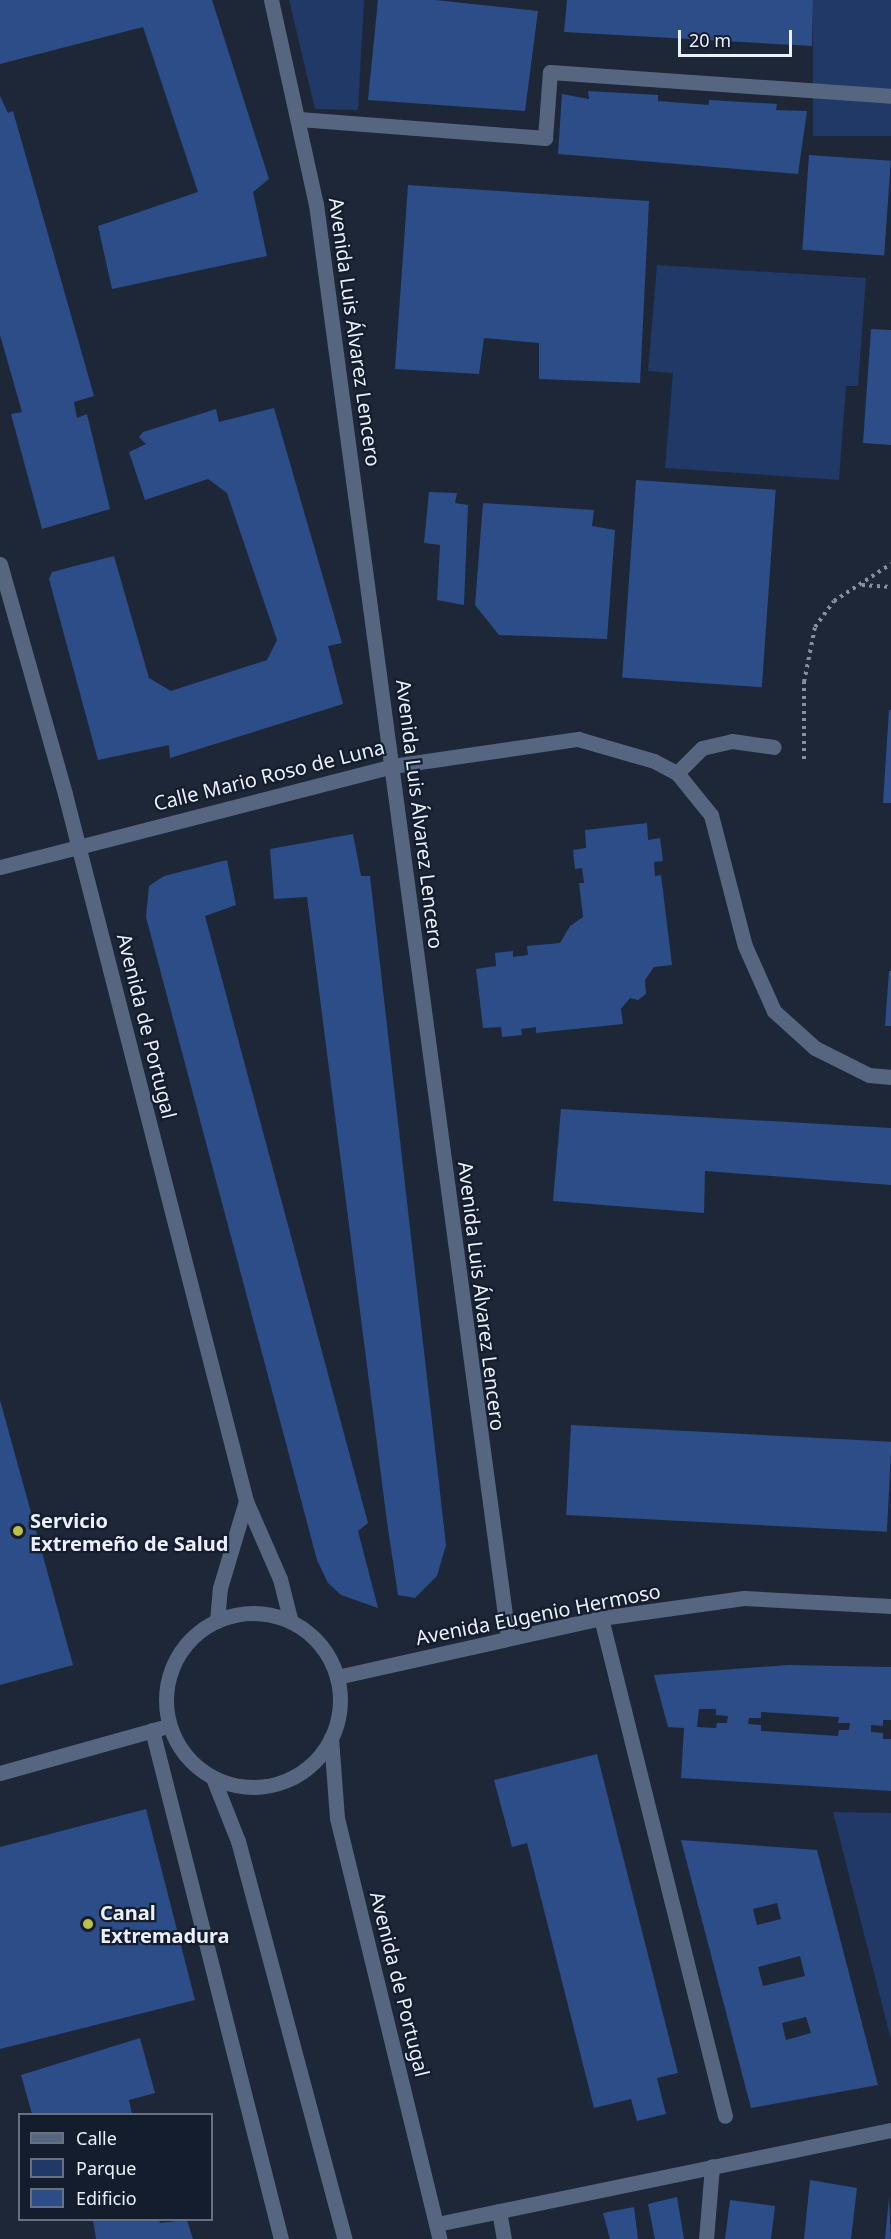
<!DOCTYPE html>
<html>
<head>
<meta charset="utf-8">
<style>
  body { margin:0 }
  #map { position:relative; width:891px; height:2239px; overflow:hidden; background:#1d2738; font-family:"Noto Sans",sans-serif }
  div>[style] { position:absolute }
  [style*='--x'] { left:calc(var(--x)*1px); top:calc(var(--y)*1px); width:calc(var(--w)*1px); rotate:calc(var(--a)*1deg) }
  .green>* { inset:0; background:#203966; transform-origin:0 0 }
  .building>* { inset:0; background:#2c4d88; transform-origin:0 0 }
  .path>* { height:4px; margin-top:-2px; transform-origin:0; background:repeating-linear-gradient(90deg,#88909f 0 3px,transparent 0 7.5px) }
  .service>* { height:15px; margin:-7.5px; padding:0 7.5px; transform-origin:7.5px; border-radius:7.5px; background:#566681 }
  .pedestrian>* { height:15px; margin:-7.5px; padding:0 7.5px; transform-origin:7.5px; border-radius:7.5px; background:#566681 }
  .minor>* { height:15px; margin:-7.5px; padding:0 7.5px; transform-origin:7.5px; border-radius:7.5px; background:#566681 }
  .minor>.ring { margin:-7.5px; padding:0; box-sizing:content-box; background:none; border:15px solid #566681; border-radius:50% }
  .tertiary>* { height:15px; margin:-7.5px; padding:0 7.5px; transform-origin:7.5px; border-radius:7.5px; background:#566681 }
  .dots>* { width:16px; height:16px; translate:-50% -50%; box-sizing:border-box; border:3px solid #141d2d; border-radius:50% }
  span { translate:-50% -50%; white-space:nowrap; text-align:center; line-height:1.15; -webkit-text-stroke:4.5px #141d2d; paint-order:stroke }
  .street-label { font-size:20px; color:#e9f0fc }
  .poi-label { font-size:20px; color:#e9f0fc; font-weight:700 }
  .left { translate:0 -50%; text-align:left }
  .legend { position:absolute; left:18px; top:2113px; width:195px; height:108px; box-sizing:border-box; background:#141d2d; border:2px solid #697180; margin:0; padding:8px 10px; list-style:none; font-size:18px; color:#e9f0fc }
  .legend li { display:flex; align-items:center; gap:12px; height:30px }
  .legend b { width:30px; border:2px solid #697180 }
  .scale { position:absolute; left:678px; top:30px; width:114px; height:27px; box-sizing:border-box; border:3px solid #e9f0fc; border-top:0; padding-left:8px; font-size:18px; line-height:21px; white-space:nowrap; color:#e9f0fc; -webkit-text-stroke:4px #141d2d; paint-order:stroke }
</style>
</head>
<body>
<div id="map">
  <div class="green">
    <div style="clip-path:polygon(289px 0,364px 0,358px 110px,315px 109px)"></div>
    <div style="left:813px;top:0;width:78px;height:136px"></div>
    <div style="clip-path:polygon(657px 265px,866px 278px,858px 386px,846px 386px,839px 480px,665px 468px,673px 373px,648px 371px)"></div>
    <div style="clip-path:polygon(833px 1812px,891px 1813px,891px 2040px)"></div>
  </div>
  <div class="building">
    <div style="clip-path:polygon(0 0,212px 0,269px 179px,253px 192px,267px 256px,112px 289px,98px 226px,198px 192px,143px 27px,0 64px)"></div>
    <div style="clip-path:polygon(378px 0,435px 0,538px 11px,525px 111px,368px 100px)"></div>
    <div style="clip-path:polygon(567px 0,813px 0,812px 46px,564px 32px)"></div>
    <div style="clip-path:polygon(588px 91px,658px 95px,658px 101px,709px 105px,709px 100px,777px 104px,776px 110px,807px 111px,798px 174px,558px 154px,562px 94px,589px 99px)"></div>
    <div style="clip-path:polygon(0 96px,8px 113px,13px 111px,94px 396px,74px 402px,77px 418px,87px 414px,110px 509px,42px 529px,11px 414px,22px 412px,0 335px)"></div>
    <div style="left:809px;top:155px;width:82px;height:95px;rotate:4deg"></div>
    <div style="clip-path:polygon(408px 185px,649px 201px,640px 383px,539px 379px,539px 343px,484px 338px,479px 374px,395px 369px)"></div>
    <div style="clip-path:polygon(871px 329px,891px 330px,891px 445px,863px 443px)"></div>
    <div style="clip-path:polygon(274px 408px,342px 643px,328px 646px,343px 704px,170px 758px,169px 745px,98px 760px,49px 579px,52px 572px,114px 556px,149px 678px,171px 691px,267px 660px,277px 640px,227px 493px,208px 479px,145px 500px,129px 452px,146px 444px,139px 437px,143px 432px,216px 409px,219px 422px)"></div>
    <div style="left:636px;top:480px;width:140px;height:198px;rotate:4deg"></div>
    <div style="clip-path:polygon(429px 492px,457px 493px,455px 503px,468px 505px,464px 605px,437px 600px,440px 545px,424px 543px)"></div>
    <div style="clip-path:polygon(483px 503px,594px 510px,592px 526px,615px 530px,607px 639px,499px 635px,475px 605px)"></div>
    <div style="clip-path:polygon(889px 710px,891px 710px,891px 803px,883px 803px)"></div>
    <div style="clip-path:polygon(647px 823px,648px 840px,660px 838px,663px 861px,654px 862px,655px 876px,661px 875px,672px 965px,654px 967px,645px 980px,646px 994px,638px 1000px,630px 998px,621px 1009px,623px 1024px,536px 1033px,536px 1027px,521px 1029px,522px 1035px,502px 1037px,501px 1027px,483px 1028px,476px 969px,496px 966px,495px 953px,513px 951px,513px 957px,528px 955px,527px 946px,560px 943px,570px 926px,583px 917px,579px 883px,584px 883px,582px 868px,575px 869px,573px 850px,586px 848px,585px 830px)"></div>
    <div style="clip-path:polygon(353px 834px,361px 876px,370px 876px,446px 1545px,437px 1576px,415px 1598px,398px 1595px,387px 1522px,307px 897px,274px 899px,270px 849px)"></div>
    <div style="clip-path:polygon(227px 860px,236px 905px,205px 916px,368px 1523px,358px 1531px,378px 1608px,341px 1595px,328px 1583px,317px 1560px,146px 917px,149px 886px,164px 876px)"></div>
    <div style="clip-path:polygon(889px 971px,891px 971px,891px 1026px,885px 1026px)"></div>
    <div style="clip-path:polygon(561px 1109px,891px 1128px,891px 1185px,705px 1171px,704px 1213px,553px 1201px)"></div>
    <div style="clip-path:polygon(0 1400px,73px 1665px,0 1685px)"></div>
    <div style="left:571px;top:1425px;width:321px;height:90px;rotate:3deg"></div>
    <div style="clip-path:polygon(evenodd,788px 1665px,891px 1667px,891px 1720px,883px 1720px,883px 1726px,871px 1725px,871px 1732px,883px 1733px,883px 1739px,891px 1739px,891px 1791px,681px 1778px,684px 1728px,668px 1727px,654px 1675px,788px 1665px,699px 1709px,716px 1709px,716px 1715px,728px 1716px,727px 1723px,717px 1723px,716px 1728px,697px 1727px,699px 1709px,788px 1665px,761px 1712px,839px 1717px,838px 1723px,850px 1723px,849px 1730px,839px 1730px,838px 1736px,761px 1731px,761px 1725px,748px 1724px,749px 1718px,761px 1718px,761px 1712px)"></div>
    <div style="clip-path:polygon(597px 1754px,678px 2073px,657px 2078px,666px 2114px,637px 2121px,631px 2099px,594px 2108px,527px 1843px,512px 1847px,494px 1780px)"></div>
    <div style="clip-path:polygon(146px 1809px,195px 2000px,0 2049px,0 1847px)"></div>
    <div style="clip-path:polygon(evenodd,681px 1840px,817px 1850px,878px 2085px,751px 2108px,681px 1840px,777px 1903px,781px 1919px,757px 1925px,753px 1909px,777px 1903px,681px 1840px,800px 1956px,805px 1976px,763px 1986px,758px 1967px,800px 1956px,681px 1840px,806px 2017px,811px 2033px,786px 2040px,782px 2023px,806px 2017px)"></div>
    <div style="clip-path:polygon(140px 2038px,155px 2093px,129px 2100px,132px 2114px,32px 2114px,21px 2075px)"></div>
    <div style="clip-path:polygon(810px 2180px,857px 2188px,851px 2239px,804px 2239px)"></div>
    <div style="clip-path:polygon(677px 2197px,684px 2239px,655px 2239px,648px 2204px)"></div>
    <div style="clip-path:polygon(889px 2197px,891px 2239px,885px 2239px)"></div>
    <div style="clip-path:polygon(730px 2200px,775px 2206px,771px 2239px,725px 2239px)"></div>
    <div style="clip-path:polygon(634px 2207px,638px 2239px,610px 2239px,603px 2213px)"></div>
    <div style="clip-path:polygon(93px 2220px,159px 2220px,160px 2223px,187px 2220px,193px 2239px,96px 2239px)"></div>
  </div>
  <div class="path">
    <div style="--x:862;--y:585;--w:29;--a:4"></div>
    <div style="--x:804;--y:759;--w:77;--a:-90"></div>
    <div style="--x:804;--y:682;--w:56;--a:-78.7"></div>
    <div style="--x:815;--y:627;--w:32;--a:-54"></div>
    <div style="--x:834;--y:601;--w:68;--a:-33"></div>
  </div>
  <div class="service">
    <div style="--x:677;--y:773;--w:35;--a:-45"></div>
    <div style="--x:702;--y:748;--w:31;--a:-13"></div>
    <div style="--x:732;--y:741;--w:42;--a:8.1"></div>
    <div style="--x:601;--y:1618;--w:513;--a:76.02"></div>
    <div style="--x:499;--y:2211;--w:28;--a:80"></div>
    <div style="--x:437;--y:2224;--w:464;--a:-11.7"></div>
    <div style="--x:706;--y:2239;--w:73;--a:-85.3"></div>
  </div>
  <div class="pedestrian">
    <div style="--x:299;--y:119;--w:247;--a:4.4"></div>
    <div style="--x:545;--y:138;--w:66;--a:-85.7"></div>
    <div style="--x:550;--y:72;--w:342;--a:4"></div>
  </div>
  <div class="minor">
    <div style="--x:271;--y:0;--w:209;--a:77.6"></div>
    <div style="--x:316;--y:204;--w:1446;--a:82.37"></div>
    <div style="--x:0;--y:867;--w:405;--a:-14.4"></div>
    <div style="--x:392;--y:766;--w:188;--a:-8.3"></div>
    <div style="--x:578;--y:739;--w:79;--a:16.1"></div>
    <div style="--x:654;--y:761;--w:26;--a:28"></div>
    <div style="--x:677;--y:773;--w:54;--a:51"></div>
    <div style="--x:711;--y:815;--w:135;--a:75.5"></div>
    <div style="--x:745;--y:946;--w:71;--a:66"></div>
    <div style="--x:774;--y:1011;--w:55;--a:42.1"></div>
    <div style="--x:815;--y:1048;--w:60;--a:26.6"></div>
    <div style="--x:869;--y:1075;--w:22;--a:5"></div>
    <div style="--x:246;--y:1501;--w:85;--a:66.4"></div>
    <div style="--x:280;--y:1579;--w:44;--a:75.7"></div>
    <div class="ring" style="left:166px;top:1613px;width:159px;height:159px"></div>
    <div style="--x:217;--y:1621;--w:33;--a:-85"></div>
    <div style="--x:220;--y:1588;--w:91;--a:-73.4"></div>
    <div style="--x:337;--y:1677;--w:271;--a:-12.6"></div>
    <div style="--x:601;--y:1618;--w:144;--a:-8"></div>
    <div style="--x:744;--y:1598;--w:147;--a:3.1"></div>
    <div style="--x:152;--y:1730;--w:525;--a:75.78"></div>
    <div style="--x:331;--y:1738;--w:80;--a:85.7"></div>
    <div style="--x:337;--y:1818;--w:433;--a:76.3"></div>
    <div style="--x:0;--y:1773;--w:167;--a:-15.6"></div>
    <div style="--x:213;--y:1778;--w:68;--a:68.4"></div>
    <div style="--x:238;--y:1841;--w:412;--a:75"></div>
  </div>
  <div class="tertiary">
    <div style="--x:0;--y:564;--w:239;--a:74.2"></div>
    <div style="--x:65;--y:794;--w:730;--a:75.64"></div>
  </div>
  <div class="dots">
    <div style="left:18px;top:1531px;background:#bcc044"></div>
    <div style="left:88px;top:1924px;background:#bcc044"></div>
  </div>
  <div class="street-label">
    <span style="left:355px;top:332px;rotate:82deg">Avenida Luis Álvarez Lencero</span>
    <span style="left:269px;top:775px;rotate:-14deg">Calle Mario Roso de Luna</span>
    <span style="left:420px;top:814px;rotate:83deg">Avenida Luis Álvarez Lencero</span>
    <span style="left:147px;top:1026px;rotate:76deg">Avenida de Portugal</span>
    <span style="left:482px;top:1296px;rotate:83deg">Avenida Luis Álvarez Lencero</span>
    <span style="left:538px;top:1614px;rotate:-11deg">Avenida Eugenio Hermoso</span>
    <span style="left:400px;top:1984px;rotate:76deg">Avenida de Portugal</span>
  </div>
  <div class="poi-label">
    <span class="left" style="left:30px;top:1532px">Servicio<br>Extremeño de Salud</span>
    <span class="left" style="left:100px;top:1924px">Canal<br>Extremadura</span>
  </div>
  <ul class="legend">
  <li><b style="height:8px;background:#566681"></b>Calle</li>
  <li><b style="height:16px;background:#203966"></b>Parque</li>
  <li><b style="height:16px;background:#2c4d88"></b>Edificio</li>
  </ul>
  <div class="scale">20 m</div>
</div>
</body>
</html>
